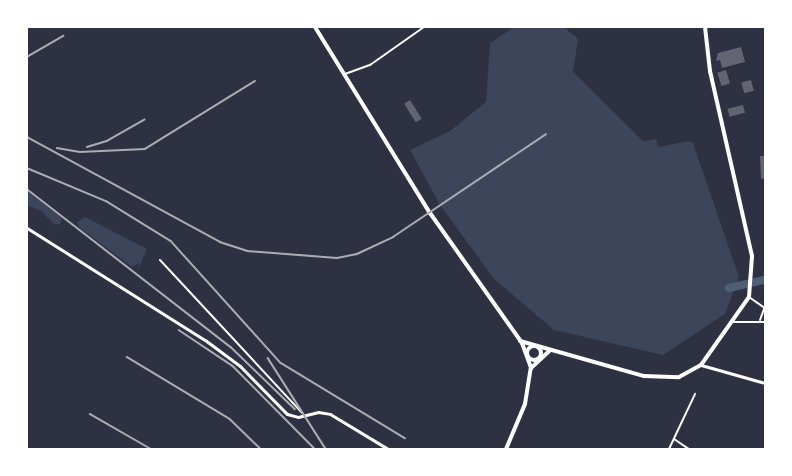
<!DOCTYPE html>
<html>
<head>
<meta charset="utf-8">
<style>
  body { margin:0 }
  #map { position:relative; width:792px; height:476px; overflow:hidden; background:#2d3142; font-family:Commissioner,sans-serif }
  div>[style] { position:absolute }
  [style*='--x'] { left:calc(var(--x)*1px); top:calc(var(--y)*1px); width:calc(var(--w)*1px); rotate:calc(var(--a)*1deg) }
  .green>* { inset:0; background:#3c4559 }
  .river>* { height:8px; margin:-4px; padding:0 4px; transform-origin:4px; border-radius:4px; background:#4f5d75 }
  .building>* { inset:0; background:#626471; transform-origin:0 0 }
  .minor>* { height:2px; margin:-1px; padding:0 1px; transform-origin:1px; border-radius:1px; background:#fff }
  .tertiary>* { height:3px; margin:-1.5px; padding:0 1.5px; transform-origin:1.5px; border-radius:1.5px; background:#fff }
  .secondary>* { height:4px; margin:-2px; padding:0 2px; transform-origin:2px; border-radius:2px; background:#fff }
  .secondary>.ring { margin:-2px; padding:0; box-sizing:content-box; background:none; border:4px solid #fff; border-radius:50% }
  .rail>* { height:1.5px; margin:-0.75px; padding:0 0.75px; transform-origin:0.75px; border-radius:0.75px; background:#abadb3 }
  span { translate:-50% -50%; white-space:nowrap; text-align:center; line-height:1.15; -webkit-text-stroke:5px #fff; paint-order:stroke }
  .frame { position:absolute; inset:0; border:28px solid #fff; pointer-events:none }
</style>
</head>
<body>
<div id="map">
  <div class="green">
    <div style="clip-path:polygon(514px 27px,564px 27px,578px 39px,573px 72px,634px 132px,643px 141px,656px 139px,658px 147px,689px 141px,693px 143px,739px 277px,725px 314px,663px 355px,554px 330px,494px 279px,440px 205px,410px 150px,450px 131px,486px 102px,490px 43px)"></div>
    <div style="clip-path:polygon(27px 191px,62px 218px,60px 224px,55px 225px,41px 211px,27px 205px)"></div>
    <div style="clip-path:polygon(85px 217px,147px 249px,138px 270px,139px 263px,132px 267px,80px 228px,77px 222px)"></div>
  </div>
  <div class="river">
    <div style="--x:729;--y:288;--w:37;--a:-13"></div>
  </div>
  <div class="building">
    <div style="clip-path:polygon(741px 47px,745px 62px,722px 68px,720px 60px,716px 61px,718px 53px)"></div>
    <div style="left:726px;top:70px;width:14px;height:9px;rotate:73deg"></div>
    <div style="left:751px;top:80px;width:11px;height:10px;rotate:75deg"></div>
    <div style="left:410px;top:100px;width:22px;height:7px;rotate:58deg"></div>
    <div style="left:743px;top:105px;width:8px;height:16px;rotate:76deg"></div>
    <div style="clip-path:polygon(760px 156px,765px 156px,765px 178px,761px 179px)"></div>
  </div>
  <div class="minor">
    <div style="--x:345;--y:74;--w:27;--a:-20"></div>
    <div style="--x:370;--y:65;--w:66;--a:-35.1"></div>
    <div style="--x:160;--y:260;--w:209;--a:47.1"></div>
    <div style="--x:749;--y:297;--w:19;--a:35"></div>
    <div style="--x:760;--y:320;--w:12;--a:-70"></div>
    <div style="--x:732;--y:322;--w:33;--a:0"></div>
    <div style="--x:674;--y:439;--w:18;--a:34"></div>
    <div style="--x:669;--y:449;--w:61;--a:-64.7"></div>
  </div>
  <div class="tertiary">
    <div style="--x:27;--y:228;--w:210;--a:32.2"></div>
    <div style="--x:205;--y:340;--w:44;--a:36.6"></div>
    <div style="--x:240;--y:366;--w:67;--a:45.6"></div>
    <div style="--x:287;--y:414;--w:11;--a:15"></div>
    <div style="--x:298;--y:417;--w:21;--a:-14"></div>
    <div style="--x:318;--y:412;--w:12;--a:9"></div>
    <div style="--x:330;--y:414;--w:68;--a:31.1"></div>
    <div style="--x:701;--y:365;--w:66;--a:15.7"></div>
  </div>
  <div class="secondary">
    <div style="--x:315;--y:27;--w:219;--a:58.3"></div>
    <div style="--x:430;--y:213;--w:159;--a:54.7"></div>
    <div style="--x:522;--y:343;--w:27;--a:70"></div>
    <div style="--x:520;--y:341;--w:129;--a:15.8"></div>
    <div style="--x:644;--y:376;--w:35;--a:2"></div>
    <div style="--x:679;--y:377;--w:25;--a:-29"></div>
    <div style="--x:701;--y:365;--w:83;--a:-54.8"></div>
    <div style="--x:749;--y:297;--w:41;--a:-85.8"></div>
    <div style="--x:752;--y:256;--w:190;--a:-102.8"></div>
    <div style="--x:710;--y:71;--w:44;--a:-96.5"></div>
    <div class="ring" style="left:527px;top:346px;width:10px;height:10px"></div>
    <div style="--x:506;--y:449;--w:49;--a:-67.1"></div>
    <div style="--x:525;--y:404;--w:36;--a:-81"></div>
    <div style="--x:531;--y:368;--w:25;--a:-43"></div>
  </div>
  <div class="rail">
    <div style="--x:27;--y:57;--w:42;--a:-30.3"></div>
    <div style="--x:27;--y:137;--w:220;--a:28.5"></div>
    <div style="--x:220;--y:242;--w:28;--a:18"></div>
    <div style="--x:247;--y:251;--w:90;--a:4.4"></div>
    <div style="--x:337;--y:258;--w:20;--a:-11"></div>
    <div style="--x:357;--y:254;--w:40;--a:-25"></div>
    <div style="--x:393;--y:237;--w:184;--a:-33.9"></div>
    <div style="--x:87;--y:147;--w:21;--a:-17"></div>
    <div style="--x:107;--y:141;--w:43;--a:-29.6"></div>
    <div style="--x:57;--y:148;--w:23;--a:10"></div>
    <div style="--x:80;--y:152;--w:65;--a:-2.6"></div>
    <div style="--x:145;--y:149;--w:129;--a:-31.7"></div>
    <div style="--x:27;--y:168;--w:86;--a:22.7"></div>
    <div style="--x:106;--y:201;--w:76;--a:31.6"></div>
    <div style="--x:171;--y:241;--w:164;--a:48"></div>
    <div style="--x:281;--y:363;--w:145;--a:31.2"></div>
    <div style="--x:27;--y:189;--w:258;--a:37.8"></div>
    <div style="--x:231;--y:347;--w:89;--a:44.1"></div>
    <div style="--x:179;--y:330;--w:65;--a:33.7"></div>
    <div style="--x:233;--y:366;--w:117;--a:45.3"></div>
    <div style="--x:127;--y:357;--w:120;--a:31"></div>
    <div style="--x:230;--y:419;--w:43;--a:44.1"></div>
    <div style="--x:268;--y:358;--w:108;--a:57.5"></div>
    <div style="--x:90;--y:414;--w:70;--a:29.8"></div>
  </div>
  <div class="frame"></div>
</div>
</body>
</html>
